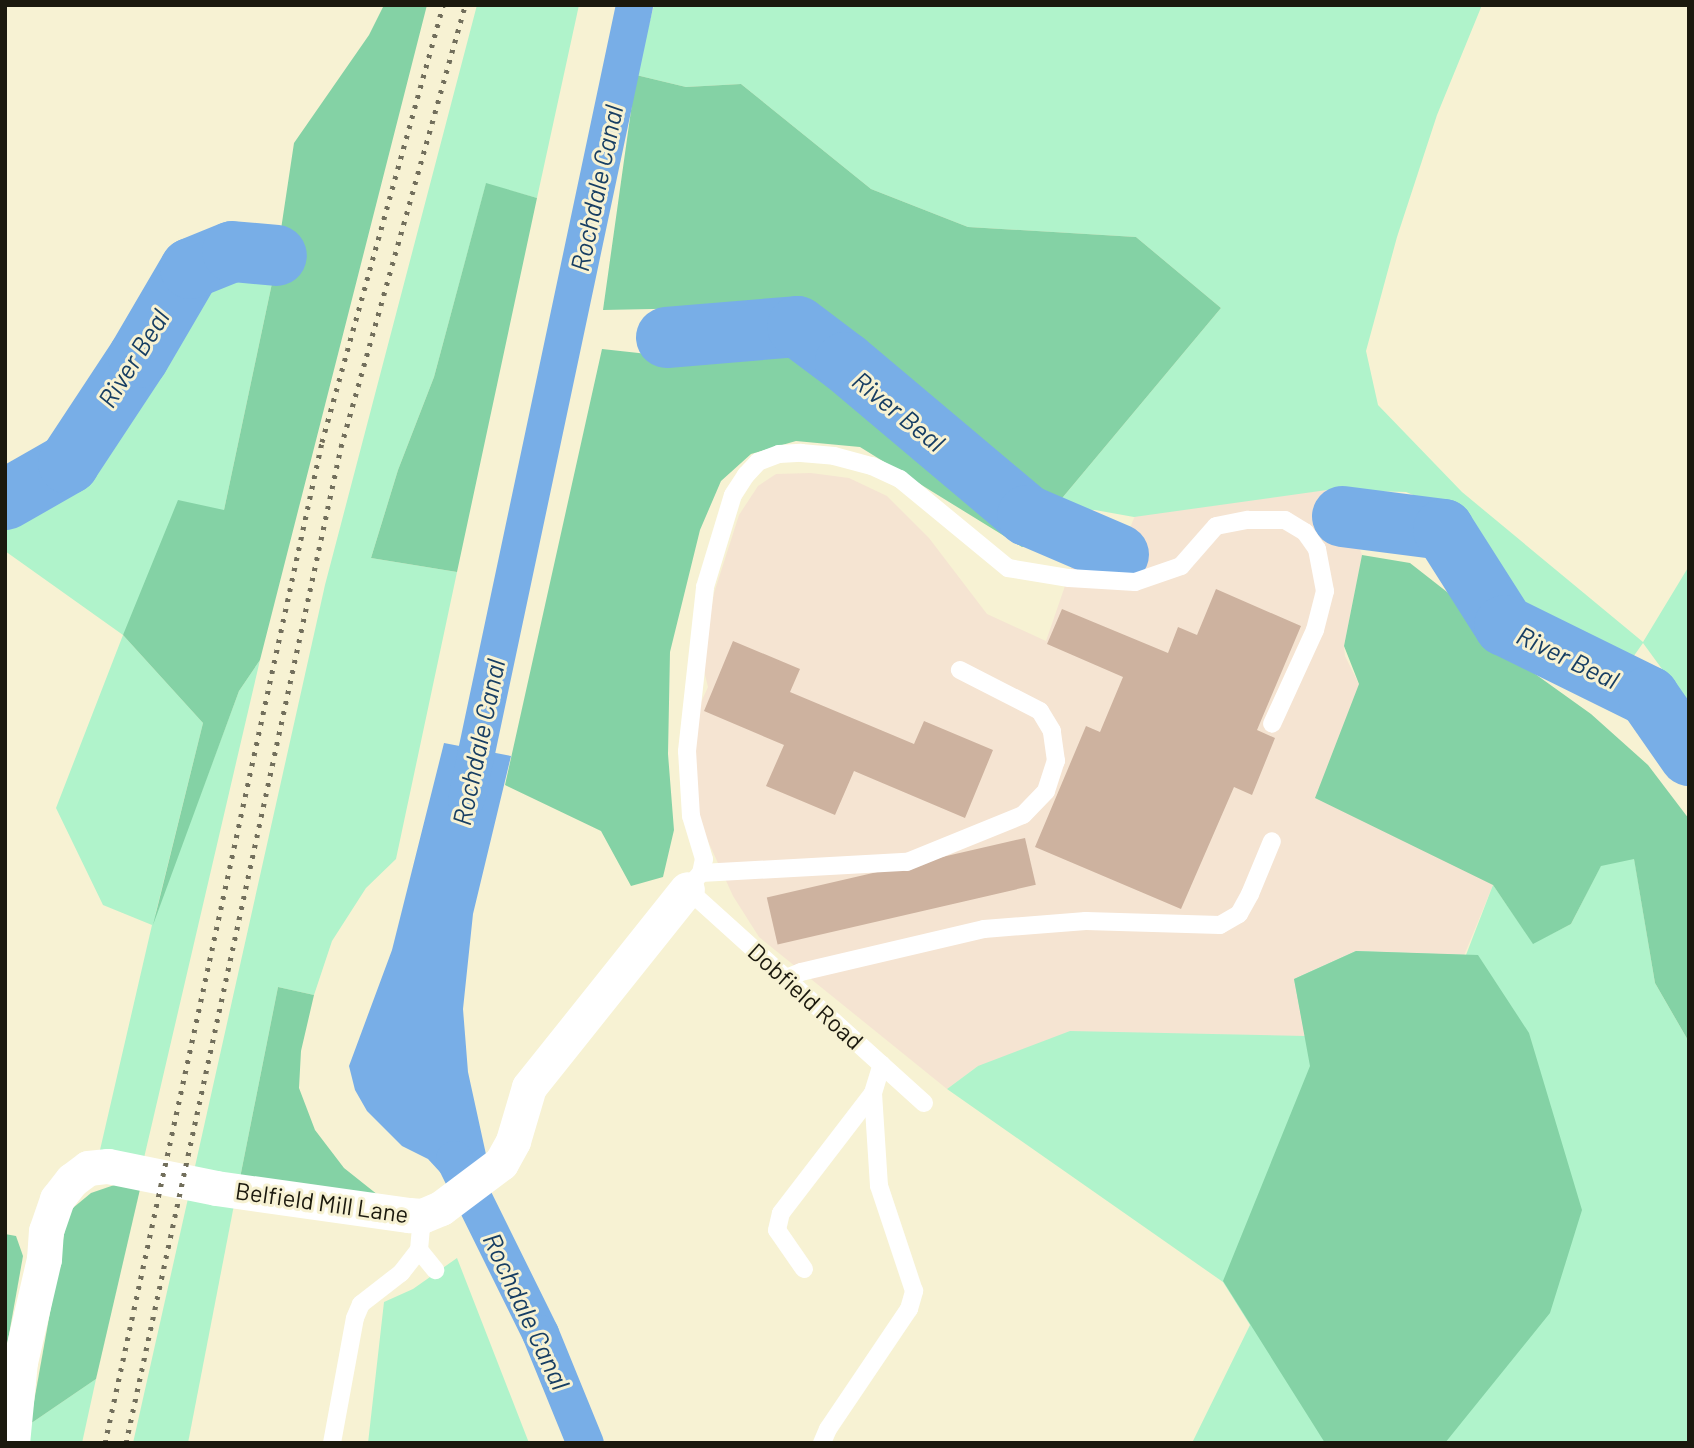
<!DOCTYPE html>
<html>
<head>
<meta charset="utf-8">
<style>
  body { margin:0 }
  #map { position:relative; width:1694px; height:1448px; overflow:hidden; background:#f7f2d3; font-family:Barlow,sans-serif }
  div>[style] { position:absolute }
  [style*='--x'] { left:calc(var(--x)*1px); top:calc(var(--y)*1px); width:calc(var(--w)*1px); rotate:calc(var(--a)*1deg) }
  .industrial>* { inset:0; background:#f5e4d2 }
  .green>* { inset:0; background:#b0f3cb }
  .forest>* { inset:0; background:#84d2a5 }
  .water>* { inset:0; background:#78aee7 }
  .canal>* { height:37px; margin:-18.5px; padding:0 18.5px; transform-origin:18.5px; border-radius:18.5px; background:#78aee7 }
  .river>* { height:61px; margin:-30.5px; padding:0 30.5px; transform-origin:30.5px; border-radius:30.5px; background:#78aee7 }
  .building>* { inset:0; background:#cdb29f; transform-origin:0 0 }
  .lane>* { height:18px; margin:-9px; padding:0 9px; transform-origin:9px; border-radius:9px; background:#fff }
  .street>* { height:35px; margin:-17.5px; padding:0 17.5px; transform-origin:17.5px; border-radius:17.5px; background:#fff }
  .rail>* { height:5px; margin-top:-2.5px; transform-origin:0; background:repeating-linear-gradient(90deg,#726f5c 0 3.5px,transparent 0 10.5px) }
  span { translate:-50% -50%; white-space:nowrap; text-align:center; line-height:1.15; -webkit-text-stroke:6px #f7f2d3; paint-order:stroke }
  .street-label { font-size:24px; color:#1b190e }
  .water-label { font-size:26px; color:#173e63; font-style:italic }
  .frame { position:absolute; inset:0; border:7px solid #1b190e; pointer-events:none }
</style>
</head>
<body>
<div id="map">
  <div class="industrial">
    <div style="clip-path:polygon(1164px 443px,1341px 493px,1362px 555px,1344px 646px,1345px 656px,1359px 684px,1533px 765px,1493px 885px,1429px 1041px,978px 1066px,947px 1089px,759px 937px,733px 896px,696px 815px,694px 750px,697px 711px,708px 687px,702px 663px,714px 593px,739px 515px,758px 486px,776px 474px,811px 473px,849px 478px,887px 496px,929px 538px,987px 614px,1046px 641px,1076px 554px,1114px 568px)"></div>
  </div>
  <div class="green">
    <div style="clip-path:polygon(477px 5px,579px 5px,537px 198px,486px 184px,434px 377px,398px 470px,371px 558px,457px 572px,396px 859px,366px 888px,332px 941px,314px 995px,278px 987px,240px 1178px,194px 1171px,325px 585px)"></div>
    <div style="clip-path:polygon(654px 5px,1482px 5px,1437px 115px,1397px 237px,1366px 351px,1378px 405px,1462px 492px,1643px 642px,1689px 566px,1689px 706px,1643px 643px,1626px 667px,1526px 608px,1452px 511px,1406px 492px,1327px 490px,1134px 517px,1095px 510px,1053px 509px,1221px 308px,1136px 237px,968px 227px,871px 189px,741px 84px,686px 87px,636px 75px)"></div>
    <div style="clip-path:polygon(241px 264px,275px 269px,224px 510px,123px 635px,203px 723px,155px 916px,239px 691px,260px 660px,144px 1158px,100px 1150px,152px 925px,103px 905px,56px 808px,123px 635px,5px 551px,5px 527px,59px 503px,103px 458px,162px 364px,200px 282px,217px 267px)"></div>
    <div style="clip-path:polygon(1634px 858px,1655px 983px,1689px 1042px,1689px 1443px,1192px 1443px,1250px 1325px,1223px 1282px,947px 1089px,978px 1066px,1070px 1031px,1305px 1036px,1294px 979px,1356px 951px,1466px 955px,1493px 885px,1533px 943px,1571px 924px,1601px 865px)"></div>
    <div style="clip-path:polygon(189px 1194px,234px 1205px,188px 1443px,133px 1443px)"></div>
    <div style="clip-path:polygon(457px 1258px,529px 1443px,368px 1443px,384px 1302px,413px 1289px)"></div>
    <div style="clip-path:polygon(96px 1379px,82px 1443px,26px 1443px,30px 1424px)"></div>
  </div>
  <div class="forest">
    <div style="clip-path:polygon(384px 5px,427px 5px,260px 660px,239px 691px,153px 925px,203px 723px,123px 635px,178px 500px,224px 510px,275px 269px,294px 143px,369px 35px)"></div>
    <div style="clip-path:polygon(636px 75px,686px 87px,741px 84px,871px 189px,968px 227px,1136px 237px,1221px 308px,1053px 509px,1025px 494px,797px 306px,603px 310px)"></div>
    <div style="clip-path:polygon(486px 183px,537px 198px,457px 572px,371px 558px,398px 470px,434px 377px)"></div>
    <div style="clip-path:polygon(794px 346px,1037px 542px,1022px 547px,860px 447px,796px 441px,751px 454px,721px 481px,700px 530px,670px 652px,668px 754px,674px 830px,663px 877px,631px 886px,601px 831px,505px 785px,602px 349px,666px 356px)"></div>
    <div style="clip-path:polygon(1362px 555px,1410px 563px,1456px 599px,1499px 648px,1591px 714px,1648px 765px,1689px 819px,1689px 1042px,1655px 983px,1634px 859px,1601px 866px,1571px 924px,1533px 944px,1493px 885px,1315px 798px,1359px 684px,1344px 646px)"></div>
    <div style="clip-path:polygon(1356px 951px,1478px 955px,1529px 1033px,1582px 1210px,1550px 1313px,1445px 1443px,1325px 1443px,1223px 1281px,1310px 1066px,1294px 979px)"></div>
    <div style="clip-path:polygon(278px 987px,314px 995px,301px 1051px,299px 1088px,315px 1130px,344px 1168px,383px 1199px,240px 1178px)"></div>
    <div style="clip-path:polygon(123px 1182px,141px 1185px,96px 1379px,30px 1424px,68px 1212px,91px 1193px)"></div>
    <div style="clip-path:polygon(5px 1234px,16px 1236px,23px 1256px,5px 1357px)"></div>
  </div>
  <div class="water">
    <div style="clip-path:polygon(444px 743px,511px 756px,473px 914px,463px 1009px,468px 1072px,487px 1159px,451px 1184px,428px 1159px,402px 1146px,367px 1111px,355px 1090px,349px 1066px,392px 950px)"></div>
  </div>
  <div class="canal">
    <div style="--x:466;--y:799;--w:812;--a:-78.05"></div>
    <div style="--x:454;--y:1159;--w:194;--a:63.7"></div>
    <div style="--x:540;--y:1333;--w:119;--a:67.8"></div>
  </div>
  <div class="river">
    <div style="--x:666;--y:337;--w:131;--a:-4.8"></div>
    <div style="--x:797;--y:326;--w:60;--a:36.9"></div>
    <div style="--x:845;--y:362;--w:238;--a:40.1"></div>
    <div style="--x:1027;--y:515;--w:99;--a:23.2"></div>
    <div style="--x:5;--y:499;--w:73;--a:-29.7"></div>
    <div style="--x:68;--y:463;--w:127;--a:-56.6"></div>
    <div style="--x:138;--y:357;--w:103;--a:-59.7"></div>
    <div style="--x:190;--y:268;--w:45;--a:-22"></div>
    <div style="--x:232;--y:251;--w:44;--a:5.2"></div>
    <div style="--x:1342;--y:516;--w:102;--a:7.3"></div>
    <div style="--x:1443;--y:529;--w:114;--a:57.6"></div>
    <div style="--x:1504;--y:625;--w:161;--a:26.2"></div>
    <div style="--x:1648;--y:696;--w:72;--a:55.2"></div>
  </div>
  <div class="building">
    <div style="clip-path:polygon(1216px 589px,1301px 626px,1257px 730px,1275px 738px,1252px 795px,1234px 787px,1181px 909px,1035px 847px,1086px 726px,1100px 732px,1123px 677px,1047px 644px,1062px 609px,1168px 653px,1178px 627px,1197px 635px)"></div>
    <div style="clip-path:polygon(733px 641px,800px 669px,790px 692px,914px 744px,924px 721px,993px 750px,965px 818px,854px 771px,835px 815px,766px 786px,784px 745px,704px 711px)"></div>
    <div style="left:1025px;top:838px;width:48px;height:265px;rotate:77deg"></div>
  </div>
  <div class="lane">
    <div style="--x:701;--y:873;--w:206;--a:-3.1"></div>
    <div style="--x:907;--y:862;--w:125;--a:-22.1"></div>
    <div style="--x:1023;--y:815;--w:33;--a:-46"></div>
    <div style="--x:1046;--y:791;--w:32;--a:-72"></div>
    <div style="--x:1056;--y:761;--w:30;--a:-98"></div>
    <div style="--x:1052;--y:731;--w:23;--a:-121"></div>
    <div style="--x:1040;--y:711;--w:90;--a:-152.9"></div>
    <div style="--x:786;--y:978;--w:16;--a:-22"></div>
    <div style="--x:801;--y:972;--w:188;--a:-13.2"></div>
    <div style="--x:984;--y:929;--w:102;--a:-4.5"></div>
    <div style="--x:1086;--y:921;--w:134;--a:1.7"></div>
    <div style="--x:1220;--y:925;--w:22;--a:-30"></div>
    <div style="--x:1239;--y:914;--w:23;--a:-61"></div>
    <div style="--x:1250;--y:894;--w:57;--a:-67.5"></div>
    <div style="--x:924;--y:1103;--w:319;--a:-137.9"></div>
    <div style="--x:687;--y:889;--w:21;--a:-49"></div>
    <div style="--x:701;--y:873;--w:14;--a:-78"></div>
    <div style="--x:704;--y:859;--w:45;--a:-106.8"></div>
    <div style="--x:691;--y:816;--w:65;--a:-93.5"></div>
    <div style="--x:687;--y:751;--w:165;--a:-83.7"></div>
    <div style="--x:705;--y:587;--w:96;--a:-73.1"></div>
    <div style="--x:733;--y:495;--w:24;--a:-57"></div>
    <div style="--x:746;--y:475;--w:18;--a:-47"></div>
    <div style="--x:758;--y:462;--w:22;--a:-21"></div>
    <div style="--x:779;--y:454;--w:22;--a:-3"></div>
    <div style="--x:801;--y:453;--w:33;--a:5"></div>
    <div style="--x:834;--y:456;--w:39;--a:15"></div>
    <div style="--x:872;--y:466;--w:31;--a:25"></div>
    <div style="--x:900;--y:479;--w:140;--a:39.5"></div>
    <div style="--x:1008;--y:568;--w:62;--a:9.3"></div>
    <div style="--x:1069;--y:578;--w:66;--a:3.5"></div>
    <div style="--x:1135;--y:582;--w:49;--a:-19.2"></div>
    <div style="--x:1181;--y:566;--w:53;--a:-48.8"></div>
    <div style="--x:1216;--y:526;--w:33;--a:-11"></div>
    <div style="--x:1248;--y:520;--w:37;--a:0"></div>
    <div style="--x:1285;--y:520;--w:23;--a:31"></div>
    <div style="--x:1305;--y:532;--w:21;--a:55"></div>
    <div style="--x:1317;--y:549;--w:43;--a:79.2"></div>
    <div style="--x:1325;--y:591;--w:40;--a:104.4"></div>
    <div style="--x:1315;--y:630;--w:103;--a:114.6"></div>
    <div style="--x:419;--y:1250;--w:26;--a:51"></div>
    <div style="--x:804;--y:1269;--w:47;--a:-124.7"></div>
    <div style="--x:777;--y:1230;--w:17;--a:-77"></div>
    <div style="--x:781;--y:1213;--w:151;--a:-52.5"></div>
    <div style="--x:332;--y:1443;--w:127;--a:-79.6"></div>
    <div style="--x:355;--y:1318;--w:15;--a:-67"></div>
    <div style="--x:361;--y:1304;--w:51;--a:-37.8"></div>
    <div style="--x:401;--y:1273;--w:29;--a:-52"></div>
    <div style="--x:419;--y:1250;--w:34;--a:-85"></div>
    <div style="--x:822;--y:1443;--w:15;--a:-67"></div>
    <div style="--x:828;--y:1429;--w:145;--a:-56"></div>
    <div style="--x:909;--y:1309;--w:19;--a:-74"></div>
    <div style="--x:914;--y:1291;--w:111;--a:-108.4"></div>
    <div style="--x:879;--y:1186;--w:93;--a:-93.7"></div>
    <div style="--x:873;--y:1093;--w:30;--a:-73"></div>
  </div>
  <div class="street">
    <div style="--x:12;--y:1443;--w:81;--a:-84.4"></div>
    <div style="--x:20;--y:1362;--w:106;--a:-76.9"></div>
    <div style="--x:44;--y:1259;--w:28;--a:-86"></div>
    <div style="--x:46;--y:1231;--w:34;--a:-71"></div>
    <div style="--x:57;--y:1199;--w:24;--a:-52"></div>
    <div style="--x:72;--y:1180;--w:20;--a:-37"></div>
    <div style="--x:88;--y:1168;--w:20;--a:-6"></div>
    <div style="--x:108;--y:1166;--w:110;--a:11.5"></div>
    <div style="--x:216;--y:1188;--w:195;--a:8"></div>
    <div style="--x:409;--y:1215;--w:13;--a:4"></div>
    <div style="--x:422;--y:1216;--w:21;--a:-23"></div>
    <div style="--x:441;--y:1208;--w:75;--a:-36.9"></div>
    <div style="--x:501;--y:1163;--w:25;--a:-61"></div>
    <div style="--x:513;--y:1141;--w:56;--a:-73.5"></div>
    <div style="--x:529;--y:1087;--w:253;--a:-51.4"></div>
  </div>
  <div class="rail">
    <div style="--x:105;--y:1443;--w:1024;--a:-77.77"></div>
    <div style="--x:322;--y:442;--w:453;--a:-74.5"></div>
    <div style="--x:126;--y:1443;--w:1019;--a:-77.82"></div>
    <div style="--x:341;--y:447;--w:459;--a:-74.3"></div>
  </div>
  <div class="street-label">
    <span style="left:806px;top:996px;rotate:42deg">Dobfield Road</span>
    <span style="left:322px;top:1202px;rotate:8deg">Belfield Mill Lane</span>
  </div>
  <div class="water-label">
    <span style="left:596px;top:188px;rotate:-78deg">Rochdale Canal</span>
    <span style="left:133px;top:358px;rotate:-58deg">River Beal</span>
    <span style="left:899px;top:411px;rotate:39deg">River Beal</span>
    <span style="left:1568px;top:657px;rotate:26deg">River Beal</span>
    <span style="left:478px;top:742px;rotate:-78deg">Rochdale Canal</span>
    <span style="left:527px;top:1311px;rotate:65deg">Rochdale Canal</span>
  </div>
  <div class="frame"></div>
</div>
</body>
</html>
